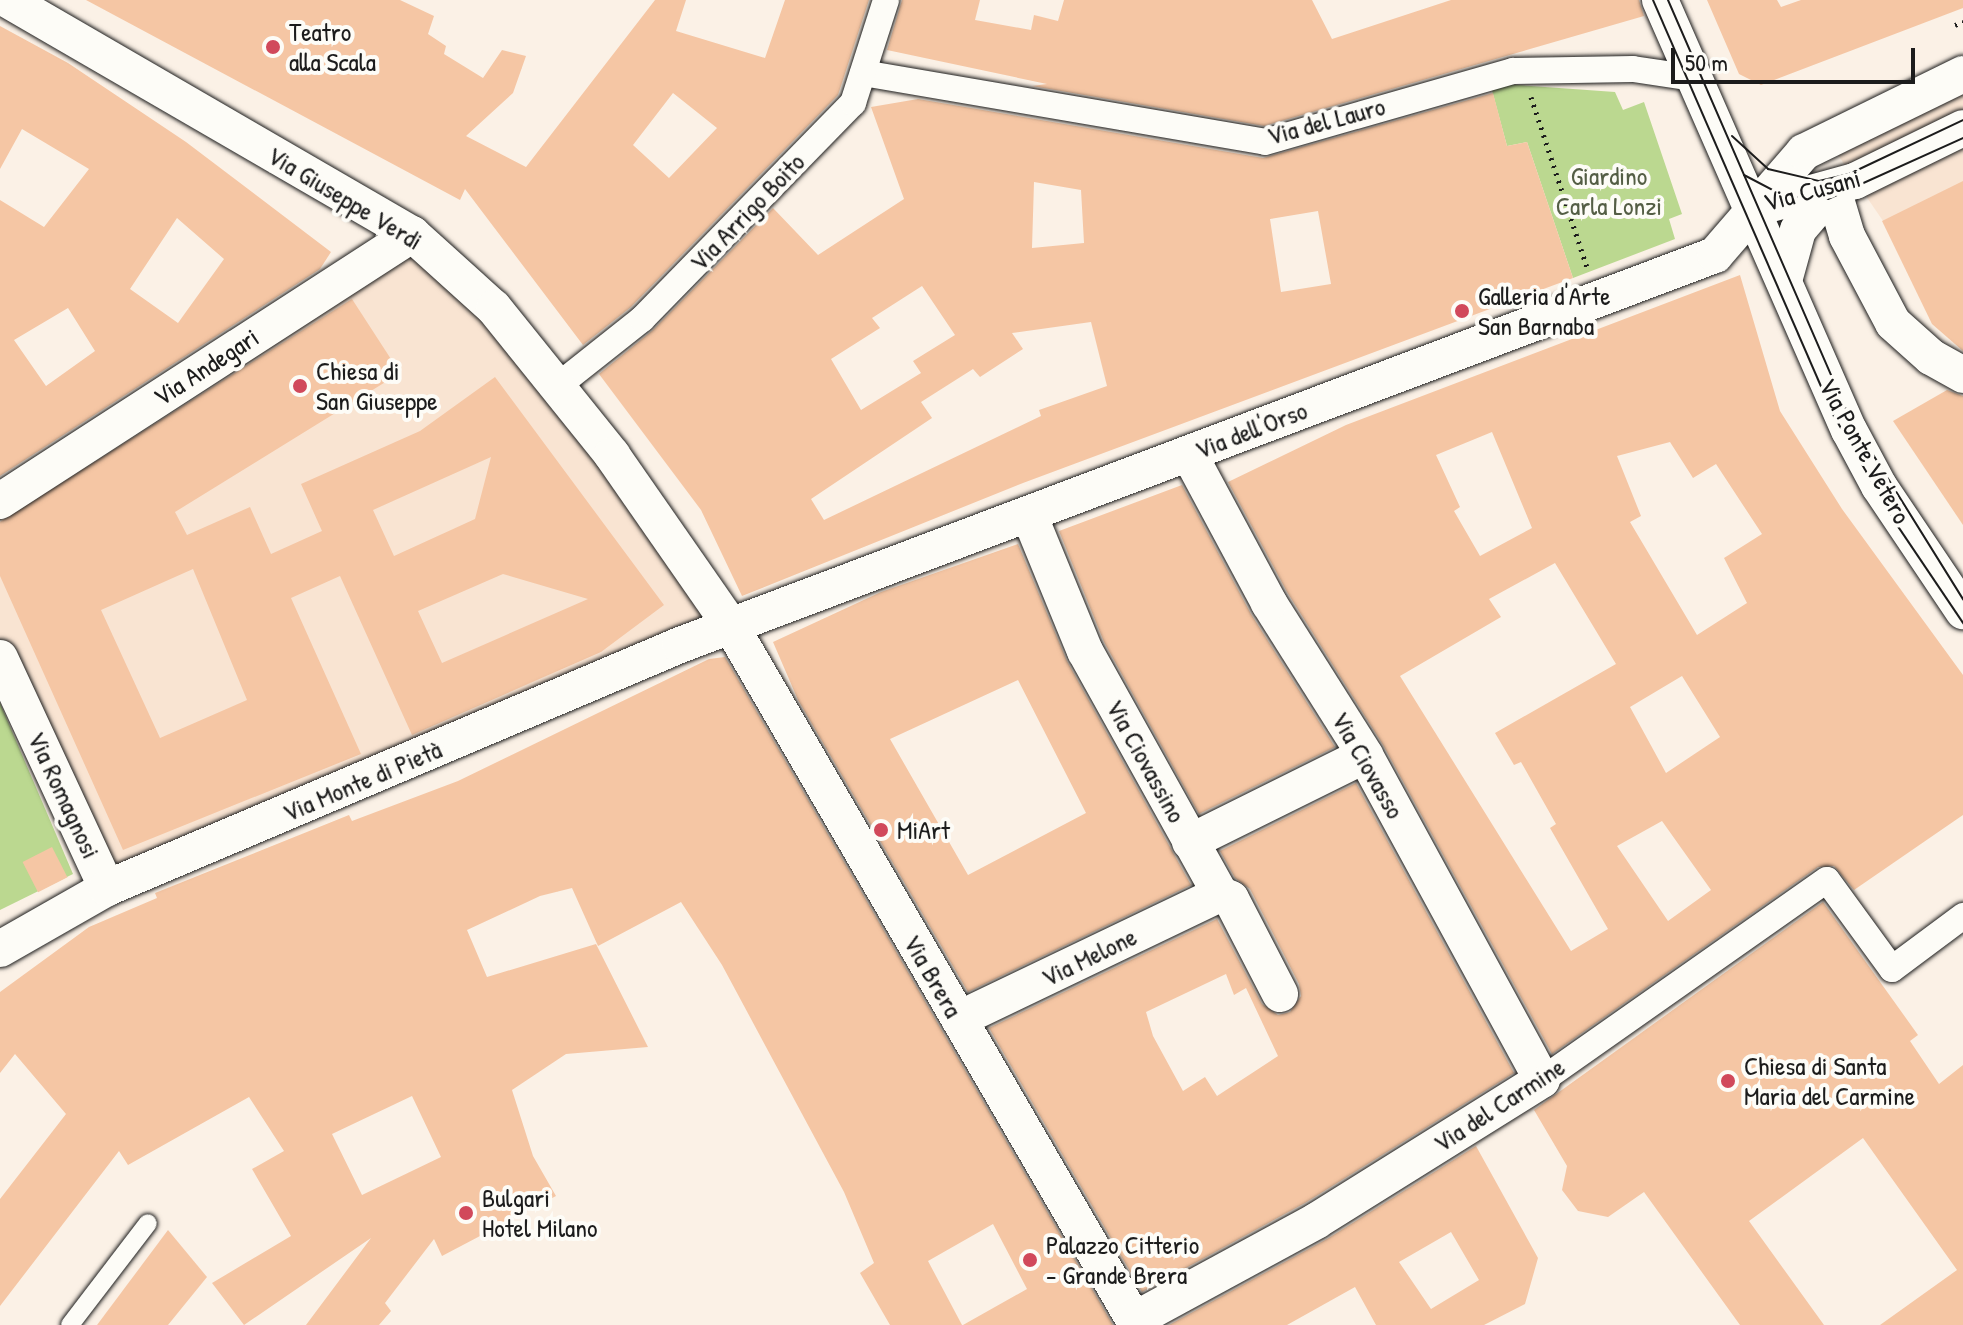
<!DOCTYPE html>
<html>
<head>
<meta charset="utf-8">
<style>
  body { margin:0 }
  #map { position:relative; width:1963px; height:1325px; overflow:hidden; background:#fbf1e6; font-family:"Patrick Hand",sans-serif }
  div>[style] { position:absolute }
  [style*='--x'] { left:calc(var(--x)*1px); top:calc(var(--y)*1px); width:calc(var(--w)*1px); rotate:calc(var(--a)*1deg) }
  .built>* { inset:0; background:#f9e4d2 }
  .green>* { inset:0; background:#bbd890 }
  .building>* { inset:0; background:#f5c6a4; transform-origin:0 0 }
  .path>* { height:5px; margin-top:-2.5px; transform-origin:0; background:repeating-linear-gradient(90deg,#1c1c1c 0 2px,transparent 0 8px) }
  .roads { filter:drop-shadow(0 0 2px #1c1c1c) drop-shadow(0 0 2px #1c1c1c) }
  .service>* { height:18px; margin:-9px; padding:0 9px; transform-origin:9px; border-radius:9px; background:#fdfcf7 }
  .pedestrian>* { height:26px; margin:-13px; padding:0 13px; transform-origin:13px; border-radius:13px; background:#fdfcf7 }
  .minor>* { height:36px; margin:-18px; padding:0 18px; transform-origin:18px; border-radius:18px; background:#fdfcf7 }
  .tram>* { height:2px; margin:-1px; padding:0 1px; transform-origin:1px; border-radius:1px; background:#1c1c1c }
  .dots>* { width:22px; height:22px; translate:-50% -50%; box-sizing:border-box; border:4px solid #fdfcf7; border-radius:50% }
  span { translate:-50% -50%; white-space:nowrap; text-align:center; line-height:1.15; -webkit-text-stroke:8px #fdfcf7; paint-order:stroke }
  .poi-label { font-size:26px; color:#1c1c1c }
  .left { translate:0 -50%; text-align:left }
  .street-label { font-size:26px; color:#1c1c1c }
  .park-label { font-size:26px; color:#545e45 }
  .scale { position:absolute; left:1671px; top:48px; width:244px; height:36px; box-sizing:border-box; border:4px solid #1c1c1c; border-top:0; padding-left:10px; font-size:24px; line-height:28px; white-space:nowrap; color:#1c1c1c; -webkit-text-stroke:6px #fdfcf7; paint-order:stroke }
</style>
</head>
<body>
<div id="map">
  <div class="built">
    <div style="clip-path:polygon(1963px 74px,1963px 338px,1827px 139px)"></div>
    <div style="clip-path:polygon(417px 239px,729px 626px,108px 885px,0 654px,0 504px)"></div>
  </div>
  <div class="green">
    <div style="clip-path:polygon(1490px 83px,1615px 92px,1623px 110px,1644px 102px,1682px 214px,1669px 219px,1675px 239px,1573px 278px,1527px 142px,1507px 146px)"></div>
    <div style="clip-path:polygon(0 703px,73px 874px,0 910px)"></div>
  </div>
  <div class="building">
    <div style="clip-path:polygon(evenodd,86px 0,400px 0,434px 16px,428px 34px,446px 46px,444px 54px,483px 78px,502px 50px,526px 56px,513px 93px,466px 136px,526px 167px,655px 0,686px 0,676px 31px,765px 58px,785px 0,869px 0,838px 95px,631px 307px,583px 345px,465px 189px,460px 200px,86px 0,673px 93px,717px 128px,669px 178px,633px 145px,673px 93px)"></div>
    <div style="clip-path:polygon(902px 0,980px 0,975px 20px,1031px 30px,1034px 15px,1058px 21px,1064px 0,1312px 0,1332px 39px,1451px 0,1639px 0,1644px 16px,1264px 126px,1032px 86px,1047px 84px,887px 50px)"></div>
    <div style="clip-path:polygon(1707px 0,1777px 0,1781px 7px,1801px 0,1963px 0,1963px 8px,1761px 85px,1739px 74px)"></div>
    <div style="clip-path:polygon(evenodd,0 26px,68px 63px,186px 142px,331px 252px,320px 269px,0 476px,0 200px,44px 227px,89px 169px,22px 129px,0 169px,0 26px,177px 218px,224px 259px,178px 323px,130px 289px,177px 218px,0 26px,68px 308px,95px 351px,46px 386px,14px 340px,68px 308px)"></div>
    <div style="clip-path:polygon(evenodd,1493px 93px,1507px 146px,1527px 142px,1573px 278px,1023px 483px,742px 596px,701px 510px,599px 374px,653px 330px,773px 208px,818px 255px,904px 199px,871px 107px,918px 99px,1263px 158px,1493px 93px,1034px 182px,1081px 190px,1084px 243px,1032px 248px,1034px 182px,1493px 93px,1318px 211px,1331px 284px,1281px 292px,1270px 219px,1318px 211px,1493px 93px,922px 286px,955px 335px,913px 361px,921px 373px,861px 410px,831px 359px,880px 328px,872px 318px,922px 286px,1493px 93px,1091px 322px,1107px 386px,1039px 410px,1041px 416px,824px 520px,811px 499px,932px 418px,921px 402px,973px 369px,980px 377px,1023px 349px,1012px 333px,1091px 322px)"></div>
    <div style="clip-path:polygon(1963px 181px,1963px 351px,1932px 324px,1882px 221px)"></div>
    <div style="clip-path:polygon(evenodd,1740px 275px,1780px 411px,1842px 509px,1963px 675px,1963px 815px,1854px 890px,1834px 866px,1818px 867px,1552px 1054px,1383px 745px,1287px 592px,1228px 482px,1346px 425px,1740px 275px,1492px 432px,1532px 528px,1480px 556px,1454px 511px,1460px 507px,1436px 455px,1492px 432px,1740px 275px,1670px 442px,1693px 478px,1716px 464px,1762px 534px,1724px 558px,1747px 603px,1697px 635px,1630px 522px,1641px 516px,1617px 456px,1670px 442px,1740px 275px,1555px 563px,1616px 664px,1495px 733px,1514px 765px,1521px 762px,1556px 824px,1550px 828px,1608px 929px,1571px 951px,1400px 676px,1501px 617px,1489px 599px,1555px 563px,1740px 275px,1682px 676px,1720px 737px,1666px 773px,1630px 707px,1682px 676px,1740px 275px,1662px 821px,1711px 890px,1668px 921px,1617px 846px,1662px 821px)"></div>
    <div style="clip-path:polygon(evenodd,352px 299px,400px 373px,175px 512px,187px 535px,250px 507px,271px 554px,322px 531px,301px 484px,420px 431px,495px 377px,664px 605px,601px 652px,412px 735px,340px 576px,291px 598px,361px 754px,123px 850px,0 576px,0 522px,352px 299px,491px 457px,475px 519px,394px 556px,373px 510px,491px 457px,352px 299px,193px 569px,247px 700px,160px 738px,101px 610px,193px 569px,352px 299px,503px 574px,588px 599px,442px 663px,418px 611px,503px 574px)"></div>
    <div style="clip-path:polygon(1947px 390px,1963px 396px,1963px 525px,1893px 421px)"></div>
    <div style="clip-path:polygon(1182px 485px,1251px 614px,1335px 747px,1199px 814px,1104px 642px,1059px 531px)"></div>
    <div style="clip-path:polygon(evenodd,1018px 544px,1067px 661px,1191px 885px,968px 992px,798px 700px,773px 642px,881px 592px,1018px 544px,1018px 680px,1086px 813px,968px 875px,890px 739px,1018px 680px)"></div>
    <div style="clip-path:polygon(evenodd,725px 657px,1113px 1325px,963px 1325px,1027px 1289px,993px 1224px,928px 1261px,962px 1325px,890px 1325px,860px 1273px,874px 1263px,844px 1192px,722px 965px,681px 902px,598px 946px,572px 888px,540px 896px,467px 930px,487px 977px,596px 944px,648px 1047px,566px 1054px,512px 1090px,533px 1156px,556px 1196px,442px 1256px,434px 1239px,385px 1303px,391px 1311px,379px 1325px,306px 1325px,371px 1238px,244px 1325px,212px 1283px,291px 1236px,252px 1169px,284px 1151px,249px 1097px,128px 1165px,119px 1151px,0 1306px,0 1199px,66px 1114px,15px 1054px,0 1073px,0 992px,89px 927px,157px 898px,155px 893px,349px 815px,352px 821px,458px 781px,709px 659px,725px 657px,412px 1096px,441px 1157px,362px 1195px,332px 1134px,412px 1096px)"></div>
    <div style="clip-path:polygon(evenodd,1356px 783px,1514px 1073px,1305px 1203px,1142px 1292px,989px 1028px,1217px 919px,1262px 1004px,1278px 1015px,1290px 1012px,1301px 996px,1299px 984px,1250px 889px,1235px 878px,1220px 851px,1356px 783px,1226px 974px,1234px 995px,1246px 988px,1278px 1056px,1217px 1096px,1205px 1077px,1183px 1091px,1153px 1036px,1146px 1012px,1226px 974px)"></div>
    <div style="left:52px;top:847px;width:34px;height:33px;rotate:63deg"></div>
    <div style="clip-path:polygon(1823px 902px,1918px 1035px,1910px 1041px,1939px 1084px,1963px 1065px,1963px 1325px,1880px 1325px,1957px 1270px,1863px 1138px,1749px 1221px,1824px 1325px,1740px 1325px,1644px 1192px,1608px 1217px,1578px 1211px,1562px 1190px,1567px 1166px,1534px 1110px)"></div>
    <div style="clip-path:polygon(evenodd,1476px 1146px,1538px 1258px,1525px 1304px,1484px 1325px,1376px 1325px,1355px 1287px,1287px 1325px,1169px 1325px,1327px 1239px,1476px 1146px,1451px 1232px,1479px 1280px,1431px 1309px,1399px 1262px,1451px 1232px)"></div>
    <div style="clip-path:polygon(168px 1230px,207px 1277px,168px 1325px,97px 1325px)"></div>
  </div>
  <div class="path">
    <div style="--x:1955;--y:25;--w:9;--a:-21"></div>
    <div style="--x:1531;--y:97;--w:182;--a:71.8"></div>
  </div>
  <div class="roads">
    <div class="service">
      <div style="--x:70;--y:1325;--w:128;--a:-52.6"></div>
    </div>
    <div class="pedestrian">
      <div style="--x:863;--y:73;--w:408;--a:9.7"></div>
      <div style="--x:1265;--y:142;--w:258;--a:-16"></div>
      <div style="--x:1513;--y:71;--w:120;--a:-1"></div>
      <div style="--x:1633;--y:69;--w:62;--a:8.4"></div>
      <div style="--x:555;--y:388;--w:111;--a:-38.4"></div>
      <div style="--x:642;--y:319;--w:302;--a:-45.7"></div>
      <div style="--x:853;--y:103;--w:108;--a:-72.2"></div>
      <div style="--x:1542;--y:1080;--w:348;--a:-35.1"></div>
      <div style="--x:1827;--y:880;--w:110;--a:53.9"></div>
      <div style="--x:1892;--y:969;--w:89;--a:-36.7"></div>
    </div>
    <div class="minor">
      <div style="--x:8;--y:0;--w:467;--a:30.1"></div>
      <div style="--x:412;--y:234;--w:110;--a:42.1"></div>
      <div style="--x:494;--y:308;--w:189;--a:51.2"></div>
      <div style="--x:612;--y:455;--w:208;--a:55.2"></div>
      <div style="--x:731;--y:626;--w:803;--a:59.86"></div>
      <div style="--x:1134;--y:1320;--w:207;--a:-28.5"></div>
      <div style="--x:1316;--y:1221;--w:266;--a:-32"></div>
      <div style="--x:1542;--y:1080;--w:370;--a:-118.6"></div>
      <div style="--x:1365;--y:755;--w:180;--a:-122.3"></div>
      <div style="--x:1269;--y:603;--w:169;--a:-118.2"></div>
      <div style="--x:1660;--y:0;--w:470;--a:66.3"></div>
      <div style="--x:1849;--y:430;--w:64;--a:61.8"></div>
      <div style="--x:1879;--y:486;--w:151;--a:56.1"></div>
      <div style="--x:1833;--y:189;--w:49;--a:73.4"></div>
      <div style="--x:1847;--y:236;--w:98;--a:62.1"></div>
      <div style="--x:1893;--y:323;--w:51;--a:41.8"></div>
      <div style="--x:1931;--y:357;--w:37;--a:29"></div>
      <div style="--x:1753;--y:209;--w:106;--a:-15.4"></div>
      <div style="--x:1855;--y:181;--w:120;--a:-26.1"></div>
      <div style="--x:1784;--y:281;--w:53;--a:-74.6"></div>
      <div style="--x:1798;--y:230;--w:54;--a:-49.5"></div>
      <div style="--x:0;--y:501;--w:491;--a:-32.9"></div>
      <div style="--x:1030;--y:517;--w:145;--a:67.7"></div>
      <div style="--x:1085;--y:651;--w:278;--a:60.9"></div>
      <div style="--x:1220;--y:894;--w:12;--a:24"></div>
      <div style="--x:1231;--y:899;--w:107;--a:62.7"></div>
      <div style="--x:0;--y:658;--w:254;--a:65.1"></div>
      <div style="--x:1190;--y:842;--w:195;--a:-26.4"></div>
      <div style="--x:0;--y:949;--w:123;--a:-29.7"></div>
      <div style="--x:107;--y:888;--w:622;--a:-22.98"></div>
      <div style="--x:680;--y:645;--w:1106;--a:-20.65"></div>
      <div style="--x:1715;--y:255;--w:136;--a:-49.2"></div>
      <div style="--x:1804;--y:152;--w:177;--a:-26.1"></div>
      <div style="--x:959;--y:1019;--w:289;--a:-25.6"></div>
    </div>
  </div>
  <div class="tram">
    <div style="--x:1653;--y:0;--w:454;--a:66.5"></div>
    <div style="--x:1834;--y:416;--w:129;--a:59.9"></div>
    <div style="--x:1899;--y:528;--w:115;--a:56"></div>
    <div style="--x:1668;--y:0;--w:454;--a:66.5"></div>
    <div style="--x:1849;--y:416;--w:216;--a:58.1"></div>
    <div style="--x:1732;--y:136;--w:49;--a:42.5"></div>
    <div style="--x:1768;--y:169;--w:52;--a:13.2"></div>
    <div style="--x:1819;--y:181;--w:31;--a:-13"></div>
    <div style="--x:1849;--y:174;--w:126;--a:-25.3"></div>
    <div style="--x:1744;--y:175;--w:45;--a:27.7"></div>
    <div style="--x:1784;--y:196;--w:44;--a:3.9"></div>
    <div style="--x:1828;--y:199;--w:148;--a:-24.3"></div>
  </div>
  <div class="dots">
    <div style="left:273px;top:47px;background:#d1495b"></div>
    <div style="left:1462px;top:311px;background:#d1495b"></div>
    <div style="left:300px;top:386px;background:#d1495b"></div>
    <div style="left:881px;top:830px;background:#d1495b"></div>
    <div style="left:1728px;top:1081px;background:#d1495b"></div>
    <div style="left:466px;top:1213px;background:#d1495b"></div>
    <div style="left:1030px;top:1260px;background:#d1495b"></div>
  </div>
  <div class="poi-label">
    <span class="left" style="left:289px;top:47px">Teatro<br>alla Scala</span>
    <span class="left" style="left:1478px;top:311px">Galleria d'Arte<br>San Barnaba</span>
    <span class="left" style="left:316px;top:386px">Chiesa di<br>San Giuseppe</span>
    <span class="left" style="left:897px;top:830px">MiArt</span>
    <span class="left" style="left:1744px;top:1081px">Chiesa di Santa<br>Maria del Carmine</span>
    <span class="left" style="left:482px;top:1213px">Bulgari<br>Hotel Milano</span>
    <span class="left" style="left:1046px;top:1260px">Palazzo Citterio<br>- Grande Brera</span>
  </div>
  <div class="street-label">
    <span style="left:1326px;top:121px;rotate:-15deg">Via del Lauro</span>
    <span style="left:1812px;top:190px;rotate:-15deg">Via Cusani</span>
    <span style="left:345px;top:198px;rotate:31deg">Via Giuseppe Verdi</span>
    <span style="left:747px;top:212px;rotate:-46deg">Via Arrigo Boito</span>
    <span style="left:206px;top:367px;rotate:-33deg">Via Andegari</span>
    <span style="left:1251px;top:430px;rotate:-21deg">Via dell'Orso</span>
    <span style="left:1865px;top:451px;rotate:61deg">Via Ponte Vetero</span>
    <span style="left:1146px;top:761px;rotate:61deg">Via Ciovassino</span>
    <span style="left:1368px;top:765px;rotate:60deg">Via Ciovasso</span>
    <span style="left:362px;top:781px;rotate:-23deg">Via Monte di Pietà</span>
    <span style="left:64px;top:795px;rotate:65deg">Via Romagnosi</span>
    <span style="left:1089px;top:957px;rotate:-26deg">Via Melone</span>
    <span style="left:933px;top:976px;rotate:60deg">Via Brera</span>
    <span style="left:1499px;top:1105px;rotate:-33deg">Via del Carmine</span>
  </div>
  <div class="park-label">
    <span style="left:1609px;top:191px">Giardino<br>Carla Lonzi</span>
  </div>
  <div class="scale">50 m</div>
</div>
</body>
</html>
